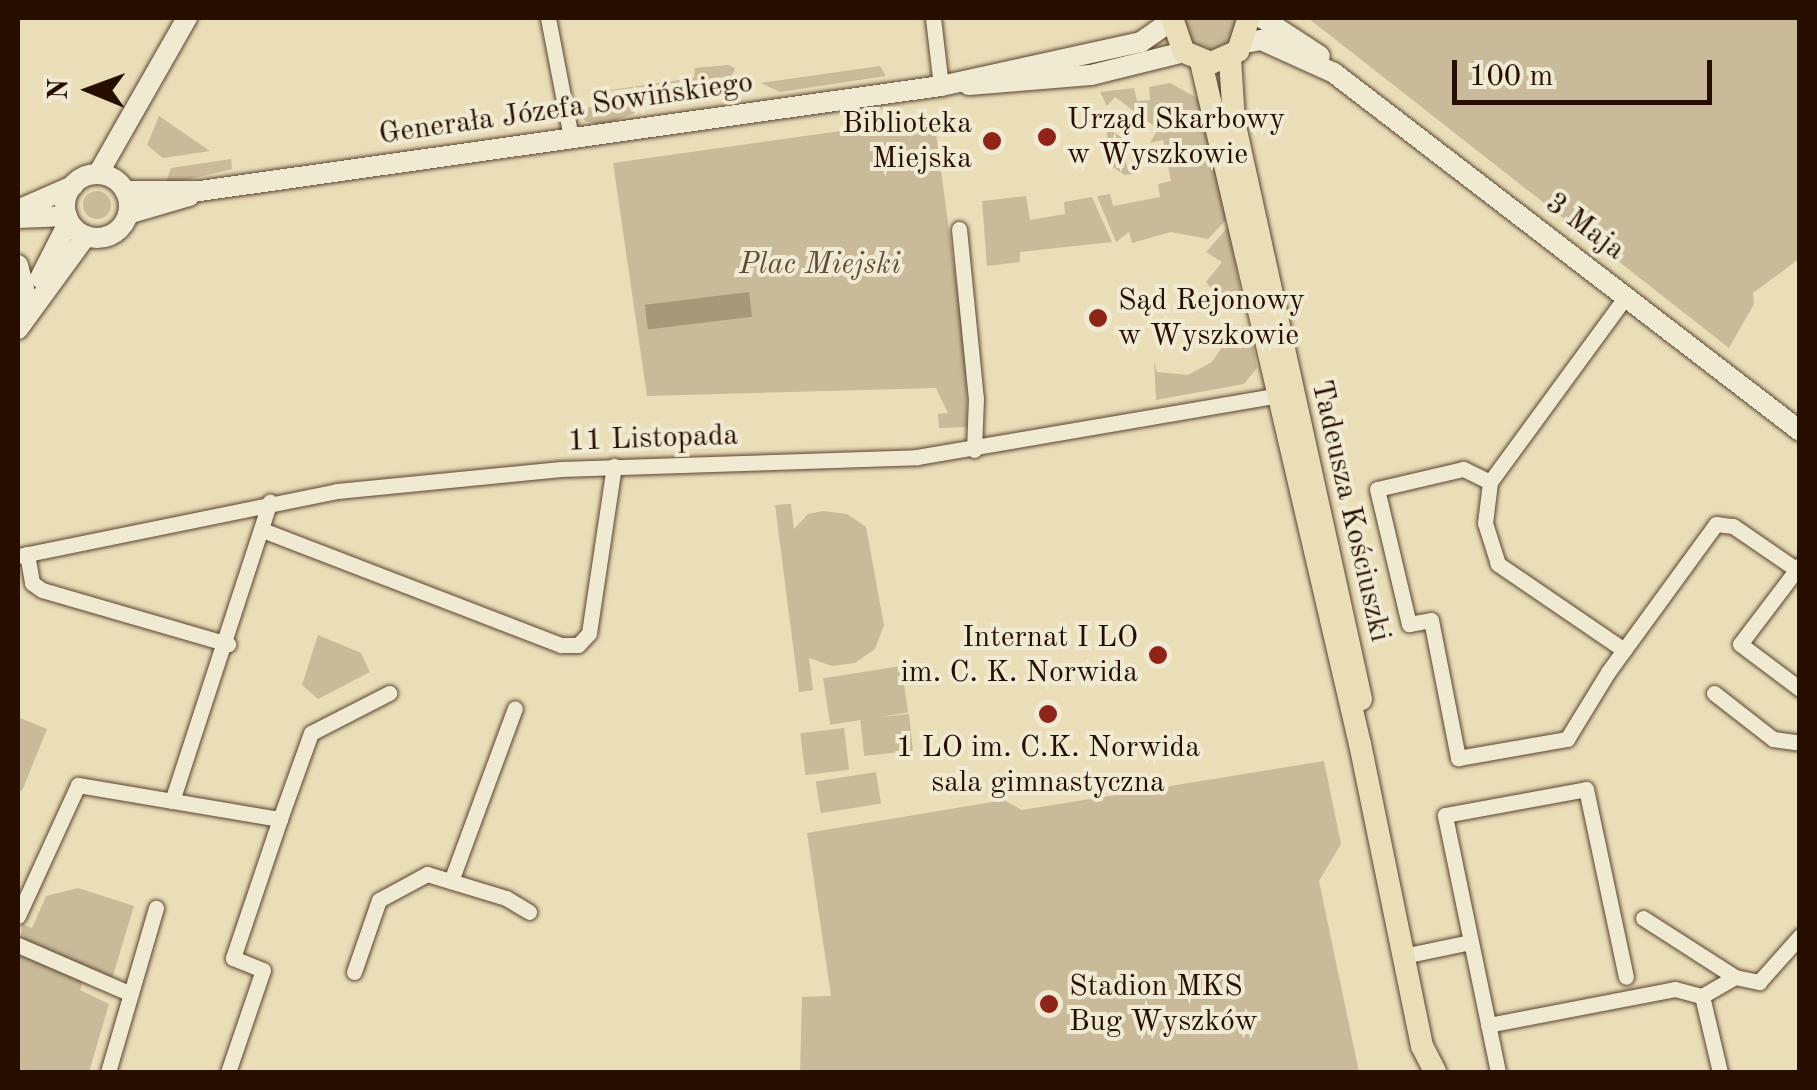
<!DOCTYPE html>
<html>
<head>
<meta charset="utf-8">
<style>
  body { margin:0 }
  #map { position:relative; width:1817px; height:1090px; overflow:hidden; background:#eadeb9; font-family:"Old Standard TT",serif }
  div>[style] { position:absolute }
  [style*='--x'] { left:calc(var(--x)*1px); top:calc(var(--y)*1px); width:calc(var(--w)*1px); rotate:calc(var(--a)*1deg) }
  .green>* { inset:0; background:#c9bb9a; transform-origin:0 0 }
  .round { border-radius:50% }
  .water>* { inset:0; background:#a8987a; transform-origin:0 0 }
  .roads { filter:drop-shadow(0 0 2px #58432e) drop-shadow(0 0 2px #58432e) }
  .street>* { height:15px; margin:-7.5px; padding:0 7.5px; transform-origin:7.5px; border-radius:7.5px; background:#f1ead2 }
  .secondary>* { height:20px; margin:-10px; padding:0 10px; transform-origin:10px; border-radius:10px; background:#f1ead2 }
  .secondary>.ring { margin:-10px; padding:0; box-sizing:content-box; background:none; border:20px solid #f1ead2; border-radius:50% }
  .primary>* { height:22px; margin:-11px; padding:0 11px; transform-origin:11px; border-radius:11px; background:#eadeb9 }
  .dots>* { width:28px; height:28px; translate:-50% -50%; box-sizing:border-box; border:5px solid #f1ead2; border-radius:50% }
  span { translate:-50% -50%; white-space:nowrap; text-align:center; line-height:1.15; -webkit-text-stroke:8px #f1ead2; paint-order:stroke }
  .street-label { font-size:30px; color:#270f00 }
  .poi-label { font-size:30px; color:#270f00 }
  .left { translate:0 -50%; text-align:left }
  .right { translate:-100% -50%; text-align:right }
  .park-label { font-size:30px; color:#604b36; font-style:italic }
  .frame { position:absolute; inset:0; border:20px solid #270f00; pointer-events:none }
  .north { position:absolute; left:40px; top:40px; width:100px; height:100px; -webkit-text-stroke:8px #f1ead2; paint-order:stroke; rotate:271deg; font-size:28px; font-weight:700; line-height:40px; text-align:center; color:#270f00 }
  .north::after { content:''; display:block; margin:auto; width:35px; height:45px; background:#270f00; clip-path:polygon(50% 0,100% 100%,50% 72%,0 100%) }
  .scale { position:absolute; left:1452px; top:60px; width:260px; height:45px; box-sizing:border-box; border:5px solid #270f00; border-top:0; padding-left:12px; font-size:30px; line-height:35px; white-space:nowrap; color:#270f00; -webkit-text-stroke:8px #f1ead2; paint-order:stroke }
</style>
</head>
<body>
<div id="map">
  <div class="green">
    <div style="clip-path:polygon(1184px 18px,1237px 18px,1237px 19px,1229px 44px,1213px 51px,1189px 41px)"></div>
    <div style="clip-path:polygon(1308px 18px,1799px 18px,1799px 259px,1753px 293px,1754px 304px,1729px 348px)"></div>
    <div style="clip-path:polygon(728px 65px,735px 68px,732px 76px,575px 95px,694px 78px,695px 68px)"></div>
    <div style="clip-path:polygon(880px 66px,886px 76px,780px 92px,761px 83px)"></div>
    <div style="clip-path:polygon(1170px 83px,1201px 100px,1226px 220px,1208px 239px,1171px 232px,1132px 243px,1129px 232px,1116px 242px,1097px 196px,1110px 194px,1113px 206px,1160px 197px,1158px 184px,1171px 181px,1163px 140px,1150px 143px,1158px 129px,1115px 97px,1107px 106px,1100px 92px,1134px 88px,1137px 101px,1150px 100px,1149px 87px)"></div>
    <div style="clip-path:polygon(632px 101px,635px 113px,603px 125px,585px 121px,576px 109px)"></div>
    <div style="clip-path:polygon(159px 116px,210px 151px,163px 158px,147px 145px)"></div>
    <div style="clip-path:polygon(934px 118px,966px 357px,967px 427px,939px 428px,938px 414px,948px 413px,936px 388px,647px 396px,613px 163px)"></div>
    <div style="clip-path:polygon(1106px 127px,1134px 146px,1123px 148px,1128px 171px,1141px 172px,1125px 175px,1111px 166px)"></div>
    <div style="clip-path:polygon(231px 159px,232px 169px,165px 185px,171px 168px)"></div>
    <div class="round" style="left:83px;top:191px;width:28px;height:28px"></div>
    <div style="clip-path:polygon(1026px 196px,1030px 220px,1065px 214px,1064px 202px,1092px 197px,1112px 242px,1020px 252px,1020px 262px,987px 266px,982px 201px)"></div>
    <div style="clip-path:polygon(1228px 227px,1243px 304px,1194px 308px,1219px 298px,1206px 282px,1222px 262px,1206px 252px)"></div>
    <div style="clip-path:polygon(1249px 326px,1257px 368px,1244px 384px,1156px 400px,1154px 361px,1157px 372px,1188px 375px,1212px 362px,1224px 344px,1200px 331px)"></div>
    <div style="clip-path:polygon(791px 504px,794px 529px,808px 514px,823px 511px,847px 514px,866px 527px,884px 625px,875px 649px,855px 663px,832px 666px,809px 658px,813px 690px,799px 692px,775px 505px)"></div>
    <div style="clip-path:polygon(318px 635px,361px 653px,370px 672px,318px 699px,302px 685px)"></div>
    <div style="left:901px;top:666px;width:47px;height:79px;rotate:81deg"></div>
    <div style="left:909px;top:714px;width:37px;height:49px;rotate:84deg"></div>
    <div style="clip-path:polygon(18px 717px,47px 729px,22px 791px,18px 790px)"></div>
    <div style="left:844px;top:728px;width:42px;height:44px;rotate:83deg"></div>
    <div style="clip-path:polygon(1324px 761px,1341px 844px,1319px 881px,1359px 1072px,800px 1072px,802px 997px,831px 996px,807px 833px,1004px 800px,1022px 810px)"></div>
    <div style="left:876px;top:772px;width:32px;height:61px;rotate:81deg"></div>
    <div style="clip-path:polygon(78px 888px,134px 906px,111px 982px,20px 940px,22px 924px,32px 928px,46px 896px)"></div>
    <div style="clip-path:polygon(18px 954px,83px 981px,80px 990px,109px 1004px,89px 1072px,18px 1072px)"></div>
  </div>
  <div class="water">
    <div style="left:749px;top:292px;width:25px;height:105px;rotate:83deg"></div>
  </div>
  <div class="roads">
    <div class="street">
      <div style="--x:548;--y:18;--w:122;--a:79.1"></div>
      <div style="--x:933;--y:18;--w:68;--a:83.3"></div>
      <div style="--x:959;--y:229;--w:170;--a:84.3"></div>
      <div style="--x:976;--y:398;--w:52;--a:92.2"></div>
      <div style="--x:1490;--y:482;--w:30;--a:-154"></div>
      <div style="--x:1463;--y:469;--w:88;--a:166.9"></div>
      <div style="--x:1377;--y:489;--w:139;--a:76.7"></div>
      <div style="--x:1409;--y:624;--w:22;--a:-10"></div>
      <div style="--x:1431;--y:620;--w:141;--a:78.9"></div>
      <div style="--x:1458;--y:758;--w:111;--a:-9.9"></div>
      <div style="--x:1567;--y:739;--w:79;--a:-58.5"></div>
      <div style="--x:1608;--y:672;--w:183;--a:-53.9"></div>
      <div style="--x:1716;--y:524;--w:17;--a:7"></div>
      <div style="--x:1733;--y:526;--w:78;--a:34.5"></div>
      <div style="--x:265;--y:531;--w:317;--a:21.1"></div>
      <div style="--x:561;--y:645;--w:17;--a:0"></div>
      <div style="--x:578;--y:645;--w:16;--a:-47"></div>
      <div style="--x:589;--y:633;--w:169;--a:-81.5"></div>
      <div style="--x:27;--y:554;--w:29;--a:80"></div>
      <div style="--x:32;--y:583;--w:12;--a:35"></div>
      <div style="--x:42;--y:590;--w:194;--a:16.2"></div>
      <div style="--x:18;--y:556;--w:326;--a:-11.5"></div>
      <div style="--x:337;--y:491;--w:225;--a:-5.6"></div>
      <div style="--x:561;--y:469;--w:356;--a:-1.9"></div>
      <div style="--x:917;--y:457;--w:373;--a:-9.7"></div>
      <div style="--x:1800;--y:565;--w:99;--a:127.2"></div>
      <div style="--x:1740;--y:644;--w:75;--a:36.9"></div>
      <div style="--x:1624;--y:650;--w:153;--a:-145.7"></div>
      <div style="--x:1498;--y:564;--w:43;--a:-107.6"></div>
      <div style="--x:1485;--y:523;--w:41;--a:-83"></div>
      <div style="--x:1490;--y:482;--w:230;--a:-53.8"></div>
      <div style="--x:1714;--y:693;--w:75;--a:37.9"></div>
      <div style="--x:1773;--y:739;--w:27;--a:8"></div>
      <div style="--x:172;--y:801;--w:315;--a:-71.9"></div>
      <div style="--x:280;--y:819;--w:91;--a:-70.2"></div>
      <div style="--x:311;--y:733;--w:88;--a:-27.1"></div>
      <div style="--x:451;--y:881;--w:184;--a:-69.7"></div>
      <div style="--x:18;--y:916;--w:144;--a:-65.4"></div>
      <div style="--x:78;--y:785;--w:205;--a:9.6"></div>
      <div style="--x:280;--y:819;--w:147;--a:108.7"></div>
      <div style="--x:233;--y:958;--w:32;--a:22"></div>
      <div style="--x:263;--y:970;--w:108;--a:108.9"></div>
      <div style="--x:1643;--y:918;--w:109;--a:32.7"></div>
      <div style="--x:1735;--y:977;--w:25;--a:12"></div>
      <div style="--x:1759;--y:982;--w:62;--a:-48.3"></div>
      <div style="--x:18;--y:945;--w:123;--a:23.4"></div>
      <div style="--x:1403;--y:956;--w:68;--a:-11.8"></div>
      <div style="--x:354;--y:972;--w:76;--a:-70.9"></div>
      <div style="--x:379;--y:900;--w:55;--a:-28.4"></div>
      <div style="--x:427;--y:874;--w:83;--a:16.9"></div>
      <div style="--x:506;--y:898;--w:27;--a:31"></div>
      <div style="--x:1702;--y:996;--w:78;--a:76.7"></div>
      <div style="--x:1488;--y:1025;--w:190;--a:-10.9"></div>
      <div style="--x:1675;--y:989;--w:28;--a:15"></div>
      <div style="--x:1702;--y:996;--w:38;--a:-30"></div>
      <div style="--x:108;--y:1072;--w:171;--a:-73.7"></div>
      <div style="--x:1498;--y:1072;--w:262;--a:-101.7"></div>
      <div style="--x:1445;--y:815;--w:143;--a:-10.4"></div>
      <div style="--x:1586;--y:789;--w:192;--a:78"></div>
    </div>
    <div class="secondary">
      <div style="--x:1262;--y:18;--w:69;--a:33.2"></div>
      <div style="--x:1245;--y:43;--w:16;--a:-11"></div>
      <div style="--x:1261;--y:40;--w:80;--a:24.3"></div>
      <div style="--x:1334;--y:73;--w:588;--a:37.53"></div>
      <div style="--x:969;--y:85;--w:122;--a:-4.7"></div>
      <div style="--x:1091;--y:75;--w:96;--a:-13.9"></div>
      <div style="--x:98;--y:174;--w:180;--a:-60.3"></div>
      <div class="ring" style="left:65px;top:174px;width:44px;height:44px"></div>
      <div style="--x:125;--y:191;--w:75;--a:0"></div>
      <div style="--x:200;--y:191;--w:748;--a:-8.07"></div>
      <div style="--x:941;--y:86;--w:205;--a:-12.4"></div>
      <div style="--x:1141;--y:42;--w:38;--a:-35"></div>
      <div style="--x:18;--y:210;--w:60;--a:-23.6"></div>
      <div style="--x:128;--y:214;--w:64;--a:-16.4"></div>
      <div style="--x:18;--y:218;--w:49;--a:-2.3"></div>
      <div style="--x:18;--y:265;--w:44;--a:75.7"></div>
      <div style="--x:40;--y:278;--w:64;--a:-63"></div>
      <div style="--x:18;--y:329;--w:115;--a:-53.8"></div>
    </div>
    <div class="primary">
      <div style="--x:1172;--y:18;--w:36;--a:71"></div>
      <div style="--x:1184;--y:52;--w:29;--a:22"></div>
      <div style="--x:1211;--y:63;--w:30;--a:-24"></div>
      <div style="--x:1238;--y:51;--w:35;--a:-72"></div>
      <div style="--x:1230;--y:58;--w:63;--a:86.4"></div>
      <div style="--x:1234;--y:121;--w:592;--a:77.61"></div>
      <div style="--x:1201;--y:62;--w:700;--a:76.88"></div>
      <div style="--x:1360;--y:744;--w:308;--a:78.4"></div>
      <div style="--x:1422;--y:1046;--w:29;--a:63"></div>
    </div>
  </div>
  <div class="dots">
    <div style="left:1047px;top:137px;background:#8f2418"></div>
    <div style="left:992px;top:141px;background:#8f2418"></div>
    <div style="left:1098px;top:318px;background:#8f2418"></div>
    <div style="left:1158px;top:655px;background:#8f2418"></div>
    <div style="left:1048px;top:714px;background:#8f2418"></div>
    <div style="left:1049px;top:1004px;background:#8f2418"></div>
  </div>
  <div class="street-label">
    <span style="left:566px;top:109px;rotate:-8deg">Generała Józefa Sowińskiego</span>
    <span style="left:1585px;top:227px;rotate:37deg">3 Maja</span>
    <span style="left:653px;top:439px;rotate:-2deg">11 Listopada</span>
    <span style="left:1350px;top:511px;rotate:77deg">Tadeusza Kościuszki</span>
  </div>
  <div class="poi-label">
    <span class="left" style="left:1067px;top:137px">Urząd Skarbowy<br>w Wyszkowie</span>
    <span class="right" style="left:972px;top:141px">Biblioteka<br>Miejska</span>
    <span class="left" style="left:1118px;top:318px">Sąd Rejonowy<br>w Wyszkowie</span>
    <span class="right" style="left:1138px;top:655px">Internat I LO<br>im. C. K. Norwida</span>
    <span style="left:1048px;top:765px">1 LO im. C.K. Norwida<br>sala gimnastyczna</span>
    <span class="left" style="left:1069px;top:1004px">Stadion MKS<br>Bug Wyszków</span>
  </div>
  <div class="park-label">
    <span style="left:820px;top:265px">Plac Miejski</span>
  </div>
  <div class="frame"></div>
  <div class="north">N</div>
  <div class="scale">100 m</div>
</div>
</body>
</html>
